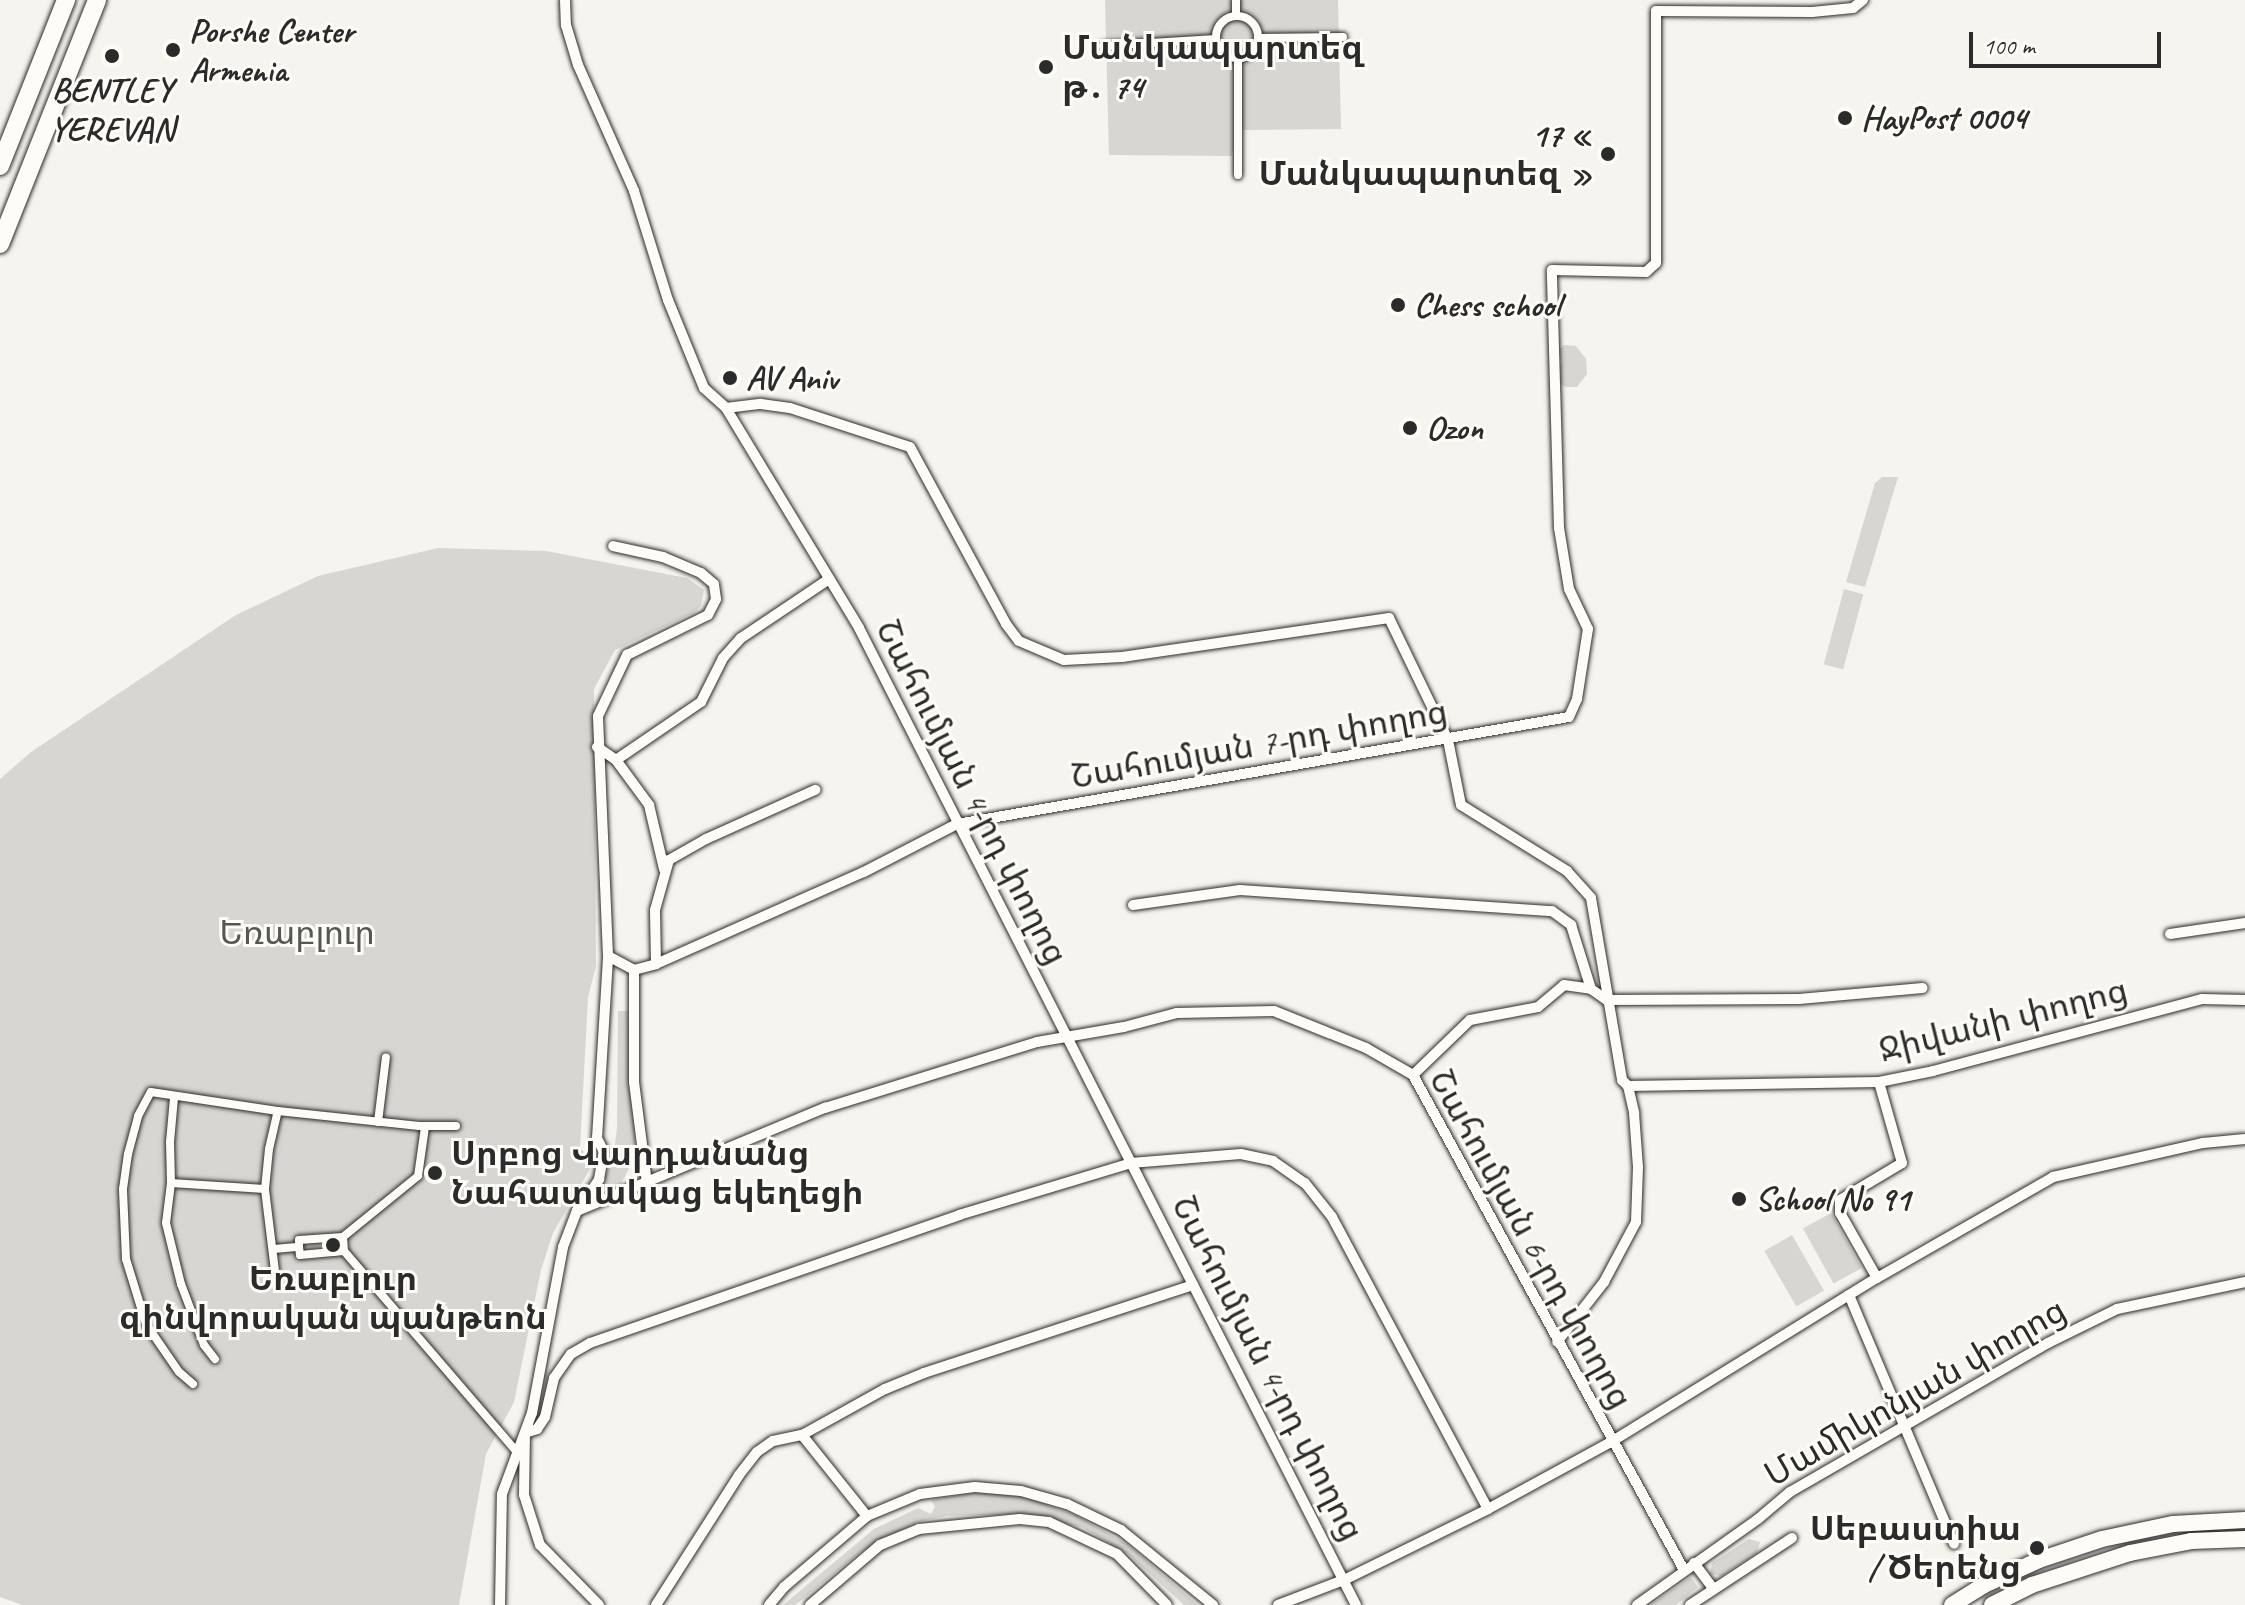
<!DOCTYPE html>
<html>
<head>
<meta charset="utf-8">
<style>
  body { margin:0 }
  #map { position:relative; width:2245px; height:1605px; overflow:hidden; background:#f5f4ef; font-family:Caveat,"Noto Sans Armenian",sans-serif }
  div>[style] { position:absolute }
  [style*='--x'] { left:calc(var(--x)*1px); top:calc(var(--y)*1px); width:calc(var(--w)*1px); rotate:calc(var(--a)*1deg) }
  .green>* { inset:0; background:#d7d6d2; transform-origin:0 0 }
  .roads { filter:drop-shadow(0 0 2px #2b2b2b) drop-shadow(0 0 2px #2b2b2b) }
  .pedestrian>* { height:8px; margin:-4px; padding:0 4px; transform-origin:4px; border-radius:4px; background:#fdfcf7 }
  .pedestrian>.ring { margin:-4px; padding:0; box-sizing:content-box; background:none; border:8px solid #fdfcf7; border-radius:50% }
  .minor>* { height:10px; margin:-5px; padding:0 5px; transform-origin:5px; border-radius:5px; background:#fdfcf7 }
  .primary>* { height:16px; margin:-8px; padding:0 8px; transform-origin:8px; border-radius:8px; background:#fdfcf7 }
  .trunk>* { height:18px; margin:-9px; padding:0 9px; transform-origin:9px; border-radius:9px; background:#fdfcf7 }
  .dots>* { width:22px; height:22px; translate:-50% -50%; box-sizing:border-box; border:4px solid #fdfcf7; border-radius:50% }
  span { translate:-50% -50%; white-space:nowrap; text-align:center; line-height:1.15; -webkit-text-stroke:6px #fdfcf7; paint-order:stroke }
  .poi-label { font-size:34px; color:#2b2b2b; font-weight:700 }
  .left { translate:0 -50%; text-align:left }
  .right { translate:-100% -50%; text-align:right }
  .street-label { font-size:34px; color:#2b2b2b }
  .park-label { font-size:34px; color:#565655 }
  .scale { position:absolute; left:1969px; top:32px; width:192px; height:36px; box-sizing:border-box; border:4px solid #2b2b2b; border-top:0; padding-left:10px; font-size:24px; line-height:28px; white-space:nowrap; color:#2b2b2b; -webkit-text-stroke:6px #fdfcf7; paint-order:stroke }
</style>
</head>
<body>
<div id="map">
  <div class="green">
    <div style="clip-path:polygon(1105px 0,1338px 0,1341px 129px,1236px 130px,1232px 156px,1109px 155px)"></div>
    <div style="clip-path:polygon(1564px 345px,1576px 346px,1586px 359px,1587px 374px,1577px 387px,1566px 387px,1556px 381px,1561px 362px,1557px 351px)"></div>
    <div style="clip-path:polygon(1882px 477px,1898px 477px,1865px 587px,1846px 582px,1875px 483px)"></div>
    <div style="clip-path:polygon(438px 548px,546px 551px,687px 578px,704px 590px,701px 606px,695px 612px,615px 650px,594px 689px,596px 966px,588px 997px,580px 1148px,589px 1157px,590px 1169px,553px 1233px,541px 1270px,514px 1402px,486px 1454px,459px 1605px,22px 1605px,0 1597px,0 779px,31px 752px,236px 615px,318px 576px)"></div>
    <div style="left:1844px;top:589px;width:20px;height:78px;rotate:15deg"></div>
    <div style="clip-path:polygon(618px 1011px,628px 1011px,635px 1142px,632px 1163px,621px 1184px,605px 1194px,601px 1188px,614px 1153px,617px 1127px)"></div>
    <div style="left:1831px;top:1213px;width:63px;height:32px;rotate:61deg"></div>
    <div style="left:1792px;top:1235px;width:64px;height:32px;rotate:60deg"></div>
    <div style="clip-path:polygon(982px 1491px,1024px 1496px,1077px 1516px,1127px 1544px,1198px 1605px,1184px 1605px,1128px 1554px,1082px 1527px,1014px 1514px,947px 1516px,917px 1522px,862px 1551px,795px 1605px,783px 1605px,874px 1529px,918px 1508px,931px 1514px,935px 1507px,931px 1500px)"></div>
    <div style="clip-path:polygon(1749px 1539px,1760px 1542px,1757px 1553px,1721px 1576px,1710px 1574px,1712px 1563px)"></div>
    <div style="clip-path:polygon(1691px 1577px,1698px 1587px,1676px 1605px,1650px 1605px)"></div>
  </div>
  <div class="roads">
    <div class="pedestrian">
      <div style="--x:1236;--y:0;--w:15;--a:90"></div>
      <div class="ring" style="left:1216px;top:16px;width:34px;height:34px"></div>
      <div style="--x:1259;--y:38;--w:84;--a:-0.7"></div>
      <div style="--x:1103;--y:46;--w:113;--a:-3.5"></div>
      <div style="--x:1238;--y:175;--w:117;--a:-90"></div>
      <div style="--x:174;--y:1098;--w:44;--a:95.2"></div>
      <div style="--x:170;--y:1142;--w:41;--a:88.6"></div>
      <div style="--x:171;--y:1183;--w:40;--a:97.1"></div>
      <div style="--x:166;--y:1223;--w:63;--a:76.2"></div>
      <div style="--x:181;--y:1284;--w:65;--a:69.3"></div>
      <div style="--x:204;--y:1345;--w:18;--a:52"></div>
      <div style="--x:378;--y:1122;--w:65;--a:-83"></div>
      <div style="--x:425;--y:1127;--w:49;--a:98.1"></div>
      <div style="--x:418;--y:1176;--w:97;--a:140.9"></div>
      <div style="--x:343;--y:1237;--w:14;--a:86"></div>
      <div style="--x:344;--y:1251;--w:265;--a:49.3"></div>
      <div style="--x:171;--y:1183;--w:94;--a:3.7"></div>
      <div style="--x:299;--y:1247;--w:7;--a:-90"></div>
      <div style="--x:299;--y:1240;--w:44;--a:-3.9"></div>
      <div style="--x:299;--y:1247;--w:8;--a:83"></div>
      <div style="--x:300;--y:1255;--w:44;--a:-5.2"></div>
      <div style="--x:274;--y:1249;--w:25;--a:-5"></div>
      <div style="--x:275;--y:1271;--w:83;--a:-97"></div>
      <div style="--x:265;--y:1189;--w:40;--a:-84.3"></div>
      <div style="--x:269;--y:1149;--w:39;--a:-77"></div>
      <div style="--x:193;--y:1384;--w:18;--a:-139"></div>
      <div style="--x:179;--y:1372;--w:58;--a:-124.5"></div>
      <div style="--x:146;--y:1324;--w:68;--a:-107.1"></div>
      <div style="--x:126;--y:1259;--w:70;--a:-92.5"></div>
      <div style="--x:123;--y:1189;--w:35;--a:-82"></div>
      <div style="--x:128;--y:1154;--w:39;--a:-75"></div>
      <div style="--x:138;--y:1116;--w:27;--a:-62"></div>
      <div style="--x:151;--y:1092;--w:128;--a:8.5"></div>
      <div style="--x:278;--y:1111;--w:142;--a:6.1"></div>
      <div style="--x:419;--y:1126;--w:37;--a:0"></div>
    </div>
    <div class="minor">
      <div style="--x:565;--y:0;--w:25;--a:88"></div>
      <div style="--x:566;--y:25;--w:42;--a:73.3"></div>
      <div style="--x:578;--y:65;--w:138;--a:66"></div>
      <div style="--x:634;--y:191;--w:114;--a:72.7"></div>
      <div style="--x:668;--y:300;--w:95;--a:67.8"></div>
      <div style="--x:704;--y:388;--w:30;--a:42"></div>
      <div style="--x:726;--y:408;--w:257;--a:58.8"></div>
      <div style="--x:859;--y:628;--w:1096;--a:63.04"></div>
      <div style="--x:726;--y:408;--w:35;--a:-7"></div>
      <div style="--x:761;--y:404;--w:29;--a:8"></div>
      <div style="--x:790;--y:408;--w:126;--a:18"></div>
      <div style="--x:910;--y:447;--w:201;--a:61.5"></div>
      <div style="--x:1006;--y:624;--w:21;--a:53"></div>
      <div style="--x:1019;--y:641;--w:49;--a:22.9"></div>
      <div style="--x:1064;--y:660;--w:58;--a:-3"></div>
      <div style="--x:1122;--y:657;--w:270;--a:-8.3"></div>
      <div style="--x:1389;--y:618;--w:136;--a:64.2"></div>
      <div style="--x:1448;--y:740;--w:66;--a:78.7"></div>
      <div style="--x:1461;--y:805;--w:125;--a:31.9"></div>
      <div style="--x:1567;--y:871;--w:36;--a:48"></div>
      <div style="--x:1591;--y:898;--w:185;--a:80.3"></div>
      <div style="--x:1622;--y:1080;--w:8;--a:45"></div>
      <div style="--x:1628;--y:1086;--w:28;--a:77"></div>
      <div style="--x:1634;--y:1113;--w:54;--a:85.8"></div>
      <div style="--x:1638;--y:1167;--w:55;--a:92.1"></div>
      <div style="--x:1636;--y:1222;--w:68;--a:118.1"></div>
      <div style="--x:1604;--y:1282;--w:76;--a:128.1"></div>
      <div style="--x:597;--y:747;--w:23;--a:34"></div>
      <div style="--x:616;--y:760;--w:103;--a:-34.3"></div>
      <div style="--x:701;--y:702;--w:49;--a:-63.4"></div>
      <div style="--x:723;--y:658;--w:27;--a:-48"></div>
      <div style="--x:741;--y:638;--w:106;--a:-33.8"></div>
      <div style="--x:616;--y:760;--w:56;--a:53.7"></div>
      <div style="--x:649;--y:805;--w:66;--a:76.8"></div>
      <div style="--x:1133;--y:905;--w:108;--a:-8"></div>
      <div style="--x:1240;--y:890;--w:313;--a:3.9"></div>
      <div style="--x:1552;--y:911;--w:24;--a:36"></div>
      <div style="--x:1571;--y:925;--w:67;--a:72.6"></div>
      <div style="--x:2170;--y:934;--w:76;--a:-8.3"></div>
      <div style="--x:608;--y:956;--w:30;--a:28"></div>
      <div style="--x:634;--y:970;--w:23;--a:-15"></div>
      <div style="--x:656;--y:964;--w:227;--a:-23.9"></div>
      <div style="--x:864;--y:872;--w:105;--a:-27.3"></div>
      <div style="--x:957;--y:824;--w:621;--a:-9.92"></div>
      <div style="--x:1569;--y:717;--w:20;--a:-66"></div>
      <div style="--x:1577;--y:699;--w:71;--a:-81.1"></div>
      <div style="--x:1588;--y:629;--w:44;--a:-115.4"></div>
      <div style="--x:1569;--y:589;--w:62;--a:-99.3"></div>
      <div style="--x:1559;--y:528;--w:258;--a:-91.6"></div>
      <div style="--x:1552;--y:270;--w:94;--a:1.2"></div>
      <div style="--x:1646;--y:272;--w:13;--a:-42"></div>
      <div style="--x:1656;--y:263;--w:252;--a:-90"></div>
      <div style="--x:1656;--y:11;--w:156;--a:0.4"></div>
      <div style="--x:1812;--y:12;--w:41;--a:-5.6"></div>
      <div style="--x:1853;--y:8;--w:13;--a:-39"></div>
      <div style="--x:656;--y:964;--w:54;--a:-91.1"></div>
      <div style="--x:655;--y:910;--w:52;--a:-74.4"></div>
      <div style="--x:669;--y:860;--w:43;--a:-29.6"></div>
      <div style="--x:706;--y:839;--w:120;--a:-24.2"></div>
      <div style="--x:634;--y:970;--w:112;--a:90"></div>
      <div style="--x:634;--y:1082;--w:103;--a:82.7"></div>
      <div style="--x:1413;--y:1075;--w:79;--a:-44"></div>
      <div style="--x:1470;--y:1020;--w:69;--a:-10.8"></div>
      <div style="--x:1538;--y:1007;--w:34;--a:-40"></div>
      <div style="--x:1564;--y:985;--w:27;--a:8"></div>
      <div style="--x:1591;--y:989;--w:19;--a:35"></div>
      <div style="--x:1607;--y:1000;--w:192;--a:-0.3"></div>
      <div style="--x:1799;--y:999;--w:124;--a:-5.1"></div>
      <div style="--x:1628;--y:1086;--w:251;--a:-0.9"></div>
      <div style="--x:1879;--y:1082;--w:55;--a:-11.5"></div>
      <div style="--x:1933;--y:1071;--w:278;--a:-15"></div>
      <div style="--x:2202;--y:999;--w:43;--a:1.3"></div>
      <div style="--x:577;--y:1211;--w:269;--a:-22.6"></div>
      <div style="--x:825;--y:1108;--w:222;--a:-17.3"></div>
      <div style="--x:1037;--y:1042;--w:88;--a:-9.8"></div>
      <div style="--x:1124;--y:1027;--w:55;--a:-14.8"></div>
      <div style="--x:1177;--y:1013;--w:97;--a:-1.2"></div>
      <div style="--x:1274;--y:1011;--w:99;--a:21.9"></div>
      <div style="--x:1366;--y:1048;--w:54;--a:29.9"></div>
      <div style="--x:1413;--y:1075;--w:564;--a:61.3"></div>
      <div style="--x:1877;--y:1278;--w:75;--a:-119.6"></div>
      <div style="--x:1840;--y:1213;--w:13;--a:-90"></div>
      <div style="--x:1840;--y:1200;--w:72;--a:-30.8"></div>
      <div style="--x:1902;--y:1163;--w:84;--a:-105.9"></div>
      <div style="--x:1849;--y:1295;--w:270;--a:67.1"></div>
      <div style="--x:802;--y:1435;--w:104;--a:51.3"></div>
      <div style="--x:1694;--y:1563;--w:31;--a:53"></div>
      <div style="--x:500;--y:1605;--w:111;--a:-89"></div>
      <div style="--x:502;--y:1494;--w:86;--a:-69.7"></div>
      <div style="--x:532;--y:1413;--w:169;--a:-79.4"></div>
      <div style="--x:563;--y:1247;--w:39;--a:-69"></div>
      <div style="--x:577;--y:1211;--w:39;--a:-55"></div>
      <div style="--x:599;--y:1179;--w:27;--a:-80"></div>
      <div style="--x:604;--y:1152;--w:16;--a:-117"></div>
      <div style="--x:597;--y:1138;--w:182;--a:-86.5"></div>
      <div style="--x:608;--y:956;--w:240;--a:-92.4"></div>
      <div style="--x:598;--y:716;--w:68;--a:-64.6"></div>
      <div style="--x:627;--y:655;--w:90;--a:-26.3"></div>
      <div style="--x:708;--y:615;--w:18;--a:-63"></div>
      <div style="--x:716;--y:599;--w:15;--a:-98"></div>
      <div style="--x:714;--y:584;--w:17;--a:-140"></div>
      <div style="--x:701;--y:573;--w:41;--a:-157.2"></div>
      <div style="--x:663;--y:557;--w:51;--a:-167.6"></div>
      <div style="--x:599;--y:1605;--w:84;--a:-134.5"></div>
      <div style="--x:540;--y:1545;--w:52;--a:-107.7"></div>
      <div style="--x:524;--y:1495;--w:62;--a:-89.1"></div>
      <div style="--x:525;--y:1433;--w:13;--a:-18"></div>
      <div style="--x:537;--y:1429;--w:14;--a:-56"></div>
      <div style="--x:545;--y:1417;--w:40;--a:-77"></div>
      <div style="--x:554;--y:1378;--w:29;--a:-55"></div>
      <div style="--x:571;--y:1354;--w:22;--a:-30"></div>
      <div style="--x:590;--y:1343;--w:391;--a:-19.1"></div>
      <div style="--x:959;--y:1215;--w:180;--a:-16.8"></div>
      <div style="--x:1131;--y:1163;--w:110;--a:-4.7"></div>
      <div style="--x:1241;--y:1154;--w:33;--a:12"></div>
      <div style="--x:1273;--y:1161;--w:39;--a:35"></div>
      <div style="--x:1305;--y:1183;--w:43;--a:51.5"></div>
      <div style="--x:1332;--y:1217;--w:331;--a:61.9"></div>
      <div style="--x:656;--y:1605;--w:154;--a:-57.4"></div>
      <div style="--x:739;--y:1475;--w:29;--a:-52"></div>
      <div style="--x:757;--y:1452;--w:19;--a:-35"></div>
      <div style="--x:773;--y:1441;--w:30;--a:-12"></div>
      <div style="--x:802;--y:1435;--w:95;--a:-29"></div>
      <div style="--x:885;--y:1389;--w:42;--a:-22.3"></div>
      <div style="--x:924;--y:1373;--w:283;--a:-18.1"></div>
      <div style="--x:769;--y:1605;--w:23;--a:-50"></div>
      <div style="--x:784;--y:1587;--w:109;--a:-40.5"></div>
      <div style="--x:867;--y:1516;--w:57;--a:-22.5"></div>
      <div style="--x:920;--y:1494;--w:55;--a:-7.3"></div>
      <div style="--x:975;--y:1487;--w:46;--a:5"></div>
      <div style="--x:1021;--y:1491;--w:48;--a:15.8"></div>
      <div style="--x:1067;--y:1504;--w:60;--a:25.7"></div>
      <div style="--x:1121;--y:1530;--w:119;--a:39.2"></div>
      <div style="--x:810;--y:1605;--w:92;--a:-40.6"></div>
      <div style="--x:880;--y:1545;--w:42;--a:-22.3"></div>
      <div style="--x:919;--y:1529;--w:101;--a:-5.7"></div>
      <div style="--x:1020;--y:1519;--w:29;--a:6"></div>
      <div style="--x:1049;--y:1522;--w:75;--a:25.2"></div>
      <div style="--x:1117;--y:1554;--w:71;--a:45.6"></div>
      <div style="--x:1278;--y:1605;--w:73;--a:-20.9"></div>
      <div style="--x:1346;--y:1579;--w:158;--a:-26.2"></div>
      <div style="--x:1488;--y:1509;--w:140;--a:-28.6"></div>
      <div style="--x:1611;--y:1442;--w:312;--a:-31.7"></div>
      <div style="--x:1877;--y:1278;--w:203;--a:-29.8"></div>
      <div style="--x:2053;--y:1177;--w:154;--a:-12.8"></div>
      <div style="--x:2203;--y:1143;--w:42;--a:-5.4"></div>
      <div style="--x:1637;--y:1605;--w:148;--a:-35.4"></div>
      <div style="--x:1758;--y:1519;--w:42;--a:-40.2"></div>
      <div style="--x:1790;--y:1492;--w:298;--a:-30"></div>
      <div style="--x:2048;--y:1343;--w:77;--a:-26.2"></div>
      <div style="--x:2117;--y:1309;--w:131;--a:-11.9"></div>
      <div style="--x:1690;--y:1605;--w:122;--a:-33.3"></div>
    </div>
    <div class="primary">
      <div style="--x:1952;--y:1605;--w:38;--a:-32"></div>
      <div style="--x:1984;--y:1585;--w:60;--a:-24.4"></div>
      <div style="--x:2039;--y:1560;--w:66;--a:-18.4"></div>
      <div style="--x:2102;--y:1539;--w:73;--a:-11.9"></div>
      <div style="--x:2173;--y:1524;--w:72;--a:-3.2"></div>
      <div style="--x:1992;--y:1605;--w:45;--a:-26.6"></div>
      <div style="--x:2032;--y:1585;--w:103;--a:-18.1"></div>
      <div style="--x:2130;--y:1553;--w:62;--a:-11.1"></div>
      <div style="--x:2191;--y:1541;--w:54;--a:-2.1"></div>
    </div>
    <div class="trunk">
      <div style="--x:0;--y:166;--w:179;--a:-68.3"></div>
      <div style="--x:0;--y:244;--w:263;--a:-68.3"></div>
    </div>
  </div>
  <div class="dots">
    <div style="left:173px;top:50px;background:#2b2b2b"></div>
    <div style="left:112px;top:56px;background:#2b2b2b"></div>
    <div style="left:1046px;top:67px;background:#2b2b2b"></div>
    <div style="left:1845px;top:118px;background:#2b2b2b"></div>
    <div style="left:1608px;top:154px;background:#2b2b2b"></div>
    <div style="left:1398px;top:305px;background:#2b2b2b"></div>
    <div style="left:730px;top:378px;background:#2b2b2b"></div>
    <div style="left:1410px;top:428px;background:#2b2b2b"></div>
    <div style="left:435px;top:1173px;background:#2b2b2b"></div>
    <div style="left:1739px;top:1199px;background:#2b2b2b"></div>
    <div style="left:333px;top:1245px;background:#2b2b2b"></div>
    <div style="left:2037px;top:1548px;background:#2b2b2b"></div>
  </div>
  <div class="poi-label">
    <span class="left" style="left:189px;top:50px">Porshe Center<br>Armenia</span>
    <span class="left" style="left:1062px;top:67px">Մանկապարտեզ<br>թ․ 74</span>
    <span style="left:112px;top:109px">BENTLEY<br>YEREVAN</span>
    <span class="left" style="left:1861px;top:118px">HayPost 0004</span>
    <span class="right" style="left:1592px;top:154px">17 «<br>Մանկապարտեզ »</span>
    <span class="left" style="left:1414px;top:305px">Chess school</span>
    <span class="left" style="left:746px;top:378px">AV Aniv</span>
    <span class="left" style="left:1426px;top:428px">Ozon</span>
    <span class="left" style="left:451px;top:1173px">Սրբոց Վարդանանց<br>Նահատակաց եկեղեցի</span>
    <span class="left" style="left:1755px;top:1199px">School No 91</span>
    <span style="left:333px;top:1298px">Եռաբլուր<br>զինվորական պանթեոն</span>
    <span class="right" style="left:2021px;top:1548px">Սեբաստիա<br>/ Ծերենց</span>
  </div>
  <div class="street-label">
    <span style="left:1259px;top:744px;rotate:-10deg">Շահումյան 7-րդ փողոց</span>
    <span style="left:972px;top:792px;rotate:63deg">Շահումյան 4-րդ փողոց</span>
    <span style="left:2003px;top:1020px;rotate:-14deg">Ջիվանի փողոց</span>
    <span style="left:1531px;top:1239px;rotate:61deg">Շահումյան 6-րդ փողոց</span>
    <span style="left:1268px;top:1368px;rotate:63deg">Շահումյան 4-րդ փողոց</span>
    <span style="left:1915px;top:1392px;rotate:-30deg">Մամիկոնյան փողոց</span>
  </div>
  <div class="park-label">
    <span style="left:297px;top:933px">Եռաբլուր</span>
  </div>
  <div class="scale">100 m</div>
</div>
</body>
</html>
